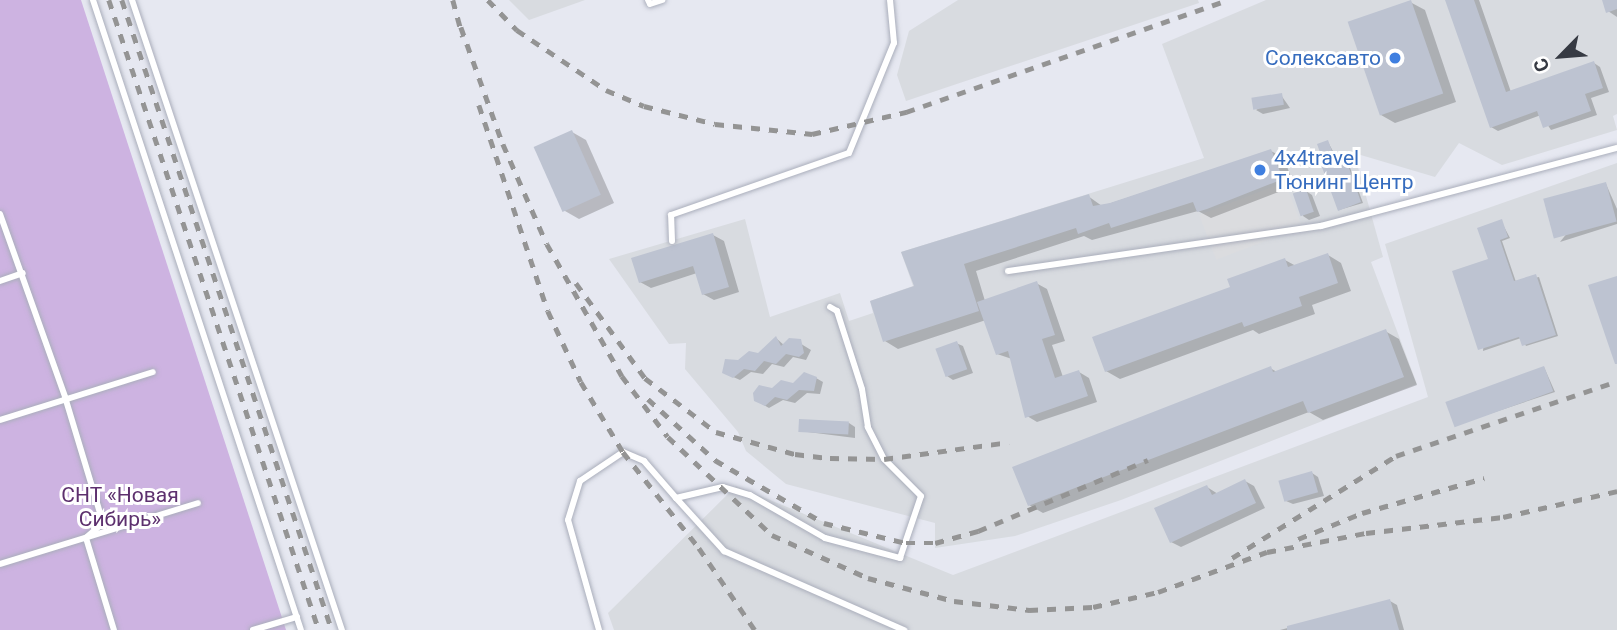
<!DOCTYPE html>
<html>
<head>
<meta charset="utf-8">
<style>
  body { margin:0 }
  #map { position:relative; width:1617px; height:630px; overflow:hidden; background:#e6e8f1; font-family:Roboto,sans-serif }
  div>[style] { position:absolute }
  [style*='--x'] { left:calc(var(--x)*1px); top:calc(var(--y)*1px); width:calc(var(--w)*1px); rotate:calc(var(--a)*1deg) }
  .industrial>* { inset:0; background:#d8dbe0 }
  .green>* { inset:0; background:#cdb3e1 }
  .parking>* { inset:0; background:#dbdcdf; transform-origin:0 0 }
  .shadow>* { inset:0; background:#0003 }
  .building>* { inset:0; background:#bdc3d1; transform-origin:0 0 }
  .roads { filter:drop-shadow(0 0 2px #aaaebb) drop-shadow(0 0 2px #aaaebb) }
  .lane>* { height:6px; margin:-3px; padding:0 3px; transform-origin:3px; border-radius:3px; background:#fff }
  .rail>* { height:4.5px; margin-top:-2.25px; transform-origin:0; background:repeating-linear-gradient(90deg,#949494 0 9px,transparent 0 18px) }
  .dots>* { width:19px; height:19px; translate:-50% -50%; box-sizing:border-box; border:4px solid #fff; border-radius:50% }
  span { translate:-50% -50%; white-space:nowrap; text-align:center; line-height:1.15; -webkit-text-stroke:6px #fff; paint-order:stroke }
  .shop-label { font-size:21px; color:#366cbe }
  .right { translate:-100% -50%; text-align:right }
  .left { translate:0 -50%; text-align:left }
  .park-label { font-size:21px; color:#5d306e }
  .north { position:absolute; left:1526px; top:21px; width:70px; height:70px; -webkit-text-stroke:5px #fff; paint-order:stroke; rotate:245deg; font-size:19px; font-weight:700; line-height:28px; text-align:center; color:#363a43 }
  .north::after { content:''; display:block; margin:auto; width:24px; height:32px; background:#363a43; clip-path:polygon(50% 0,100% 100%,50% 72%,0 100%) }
</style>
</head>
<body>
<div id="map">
  <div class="industrial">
    <div style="clip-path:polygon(509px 0,585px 0,529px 20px)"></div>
    <div style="clip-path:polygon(958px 0,1198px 0,1199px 3px,906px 101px,897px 75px,909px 31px)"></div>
    <div style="clip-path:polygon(1266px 0,1617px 0,1617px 114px,1613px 116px,1617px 130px,1502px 165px,1459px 143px,1435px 177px,1354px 153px,1383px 257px,1371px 262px,1417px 384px,1121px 500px,1015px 536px,935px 548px,935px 523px,786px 484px,746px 451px,738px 432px,685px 369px,686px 343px,669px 344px,609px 259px,745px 219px,770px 317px,840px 293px,849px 321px,873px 313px,870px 301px,913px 286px,901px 252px,1204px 158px,1162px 44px)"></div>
    <div style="clip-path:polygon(1617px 163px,1617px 630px,614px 630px,608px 613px,736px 486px,953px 575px,1428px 397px,1385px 244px)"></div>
  </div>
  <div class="green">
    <div style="clip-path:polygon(0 0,81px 0,286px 630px,0 630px)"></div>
  </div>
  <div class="parking">
    <div style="left:1285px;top:182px;width:48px;height:92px;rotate:69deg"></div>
  </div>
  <div class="shadow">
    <div style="clip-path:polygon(1447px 0,1479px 0,1511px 92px,1594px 63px,1600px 67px,1609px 92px,1591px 98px,1597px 115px,1551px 130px,1541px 115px,1498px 131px,1491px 127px)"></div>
    <div style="clip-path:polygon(1604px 0,1617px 0,1617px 17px,1608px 11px)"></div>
    <div style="clip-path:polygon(1410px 2px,1425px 10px,1456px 102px,1395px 123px,1381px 115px)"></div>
    <div style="clip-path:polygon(1281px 95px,1290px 108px,1263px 114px,1256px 110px)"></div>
    <div style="clip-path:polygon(572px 132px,586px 140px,614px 203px,579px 219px,565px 211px)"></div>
    <div style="clip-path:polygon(1328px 142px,1335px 155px,1345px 154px,1363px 203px,1339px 210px)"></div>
    <div style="clip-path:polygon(1271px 151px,1284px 158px,1294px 186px,1211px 218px,1198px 211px,1092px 240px,1084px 236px,976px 271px,985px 301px,1036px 283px,1047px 289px,1065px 341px,1052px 345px,1063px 377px,1079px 372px,1089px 378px,1097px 402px,1037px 422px,1027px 416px,1012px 359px,997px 354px,986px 320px,898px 349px,885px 341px,916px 287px,1088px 196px,1102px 206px)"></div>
    <div style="clip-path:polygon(1606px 184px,1617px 209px,1617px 224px,1560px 242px)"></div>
    <div style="clip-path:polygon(1306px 191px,1312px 195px,1320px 216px,1309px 220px,1303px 216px)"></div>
    <div style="clip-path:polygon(1501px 221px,1510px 238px,1502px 241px,1516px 282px,1539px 277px,1558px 336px,1526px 346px,1521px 338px,1483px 351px,1490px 261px)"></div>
    <div style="clip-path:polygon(713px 235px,724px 241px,739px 292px,714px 300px,703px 294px,697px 273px,651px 288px,640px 282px)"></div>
    <div style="clip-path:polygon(1328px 255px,1341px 263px,1351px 291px,1312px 305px,1315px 314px,1259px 334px,1253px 330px,1120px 379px,1106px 371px,1232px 288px,1285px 260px,1296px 266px)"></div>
    <div style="clip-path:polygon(1385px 331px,1399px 339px,1417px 385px,1323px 420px,1309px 412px,1043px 513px,1029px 505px,1270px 368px,1277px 372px)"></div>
    <div style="clip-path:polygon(776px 338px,785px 346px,793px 339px,811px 350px,806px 360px,793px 357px,784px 367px,772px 364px,763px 374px,751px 372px,740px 380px,731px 376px,738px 361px,759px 355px)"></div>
    <div style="clip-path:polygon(956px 343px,963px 346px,973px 373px,953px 380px,947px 376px)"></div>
    <div style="clip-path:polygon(1544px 367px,1555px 392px,1456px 425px)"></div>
    <div style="clip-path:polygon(816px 378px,823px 382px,820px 394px,807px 393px,795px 403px,783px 400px,769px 408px,762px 404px,773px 390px)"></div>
    <div style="clip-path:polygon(849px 423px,855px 427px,855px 438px,800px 431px)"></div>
    <div style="clip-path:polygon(1312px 473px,1318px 477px,1324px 496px,1293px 504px,1286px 501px)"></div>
    <div style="clip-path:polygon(1245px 481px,1254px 486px,1265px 508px,1181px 547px,1171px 542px,1207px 487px,1218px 494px)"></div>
    <div style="clip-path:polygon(1390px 601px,1397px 605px,1404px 630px,1280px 630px)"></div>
  </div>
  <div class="building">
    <div style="left:1411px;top:0;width:99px;height:67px;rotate:71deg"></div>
    <div style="clip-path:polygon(1445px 0,1474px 0,1506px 92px,1594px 61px,1603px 88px,1585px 94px,1591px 111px,1543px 128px,1537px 111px,1490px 128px)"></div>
    <div style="clip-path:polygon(1602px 0,1617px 0,1617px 9px,1606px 13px)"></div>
    <div style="left:1282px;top:93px;width:12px;height:31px;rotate:81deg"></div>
    <div style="left:572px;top:130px;width:71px;height:42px;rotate:66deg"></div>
    <div style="clip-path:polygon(1328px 140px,1333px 154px,1343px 151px,1361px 202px,1338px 211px,1319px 159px,1322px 158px,1317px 144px)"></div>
    <div style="clip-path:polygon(1271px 149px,1283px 179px,1207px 209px,1197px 212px,1193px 202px,1111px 228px,1109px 223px,1078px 234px,1076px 228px,964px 264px,979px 311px,883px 342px,870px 301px,914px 286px,901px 252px,1089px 194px,1093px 206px,1110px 203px)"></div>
    <div style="left:1606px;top:182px;width:41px;height:65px;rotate:75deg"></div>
    <div style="left:1306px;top:189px;width:24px;height:14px;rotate:71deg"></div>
    <div style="clip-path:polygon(1502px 219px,1508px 237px,1500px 240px,1514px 281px,1536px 274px,1556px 335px,1522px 346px,1519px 337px,1478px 350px,1452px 271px,1488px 259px,1477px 228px)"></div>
    <div style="clip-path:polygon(713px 233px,729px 287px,702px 295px,693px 266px,639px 283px,631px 258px)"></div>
    <div style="clip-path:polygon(1328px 253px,1338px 283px,1299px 297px,1302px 306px,1244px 327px,1242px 322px,1105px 372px,1092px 337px,1230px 287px,1227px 279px,1285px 258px,1288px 267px)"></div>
    <div style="clip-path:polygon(1617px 276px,1617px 364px,1615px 364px,1588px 285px)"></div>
    <div style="clip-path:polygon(1037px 281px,1055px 335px,1042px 339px,1055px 378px,1079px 370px,1088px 396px,1025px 418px,1008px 351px,996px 355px,977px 302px)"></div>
    <div style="clip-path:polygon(1386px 329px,1404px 377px,1308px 413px,1303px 401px,1028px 506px,1012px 467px,1271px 366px,1273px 372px)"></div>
    <div style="clip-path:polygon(776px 336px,781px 346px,789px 338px,801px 339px,804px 353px,799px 357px,786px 354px,776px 364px,764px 361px,755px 371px,744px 369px,733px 378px,722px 373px,725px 359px,738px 360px,749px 351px,758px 353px)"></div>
    <div style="left:957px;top:341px;width:30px;height:23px;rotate:70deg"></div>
    <div style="left:1544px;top:366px;width:27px;height:105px;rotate:70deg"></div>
    <div style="clip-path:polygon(804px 372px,817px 377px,814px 391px,799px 390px,787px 400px,775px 397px,765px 406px,754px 401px,753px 393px,759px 385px,772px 388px,781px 380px,793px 383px)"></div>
    <div style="left:799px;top:419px;width:50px;height:13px;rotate:3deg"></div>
    <div style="left:1312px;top:471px;width:22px;height:35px;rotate:74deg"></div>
    <div style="clip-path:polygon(1245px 479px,1256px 503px,1170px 543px,1154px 508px,1207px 485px,1212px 495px)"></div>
    <div style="clip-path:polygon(1390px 599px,1399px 630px,1287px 630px,1287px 626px)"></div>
  </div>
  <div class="roads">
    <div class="lane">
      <div style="--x:93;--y:0;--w:663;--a:71.73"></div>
      <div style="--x:132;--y:0;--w:664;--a:71.57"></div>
      <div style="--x:648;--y:0;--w:4;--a:63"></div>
      <div style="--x:650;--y:4;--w:13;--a:-18"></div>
      <div style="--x:0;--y:214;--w:194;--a:70.4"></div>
      <div style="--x:65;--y:397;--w:132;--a:73.2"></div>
      <div style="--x:103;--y:523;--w:23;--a:139"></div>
      <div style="--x:86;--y:538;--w:96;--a:73.1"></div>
      <div style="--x:672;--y:241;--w:26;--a:-92"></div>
      <div style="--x:671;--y:215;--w:188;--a:-19.2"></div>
      <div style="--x:849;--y:153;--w:119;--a:-67.8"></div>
      <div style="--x:894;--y:43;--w:43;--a:-95.3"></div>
      <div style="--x:1008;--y:271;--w:316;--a:-8.2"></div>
      <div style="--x:1321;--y:226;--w:306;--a:-14.8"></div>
      <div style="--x:0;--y:281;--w:24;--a:-19"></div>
      <div style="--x:0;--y:420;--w:160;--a:-17.4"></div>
      <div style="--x:676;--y:498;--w:72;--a:47.8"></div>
      <div style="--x:724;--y:551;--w:197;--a:23.7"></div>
      <div style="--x:0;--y:564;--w:207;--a:-17.1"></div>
      <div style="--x:253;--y:630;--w:46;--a:-16.5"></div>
      <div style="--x:599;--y:630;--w:114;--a:-105.7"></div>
      <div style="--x:568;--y:520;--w:41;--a:-72.9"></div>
      <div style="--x:580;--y:481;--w:52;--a:-34"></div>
      <div style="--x:623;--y:452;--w:23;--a:23"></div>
      <div style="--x:644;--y:461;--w:49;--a:49.1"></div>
      <div style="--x:676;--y:498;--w:48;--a:-13.2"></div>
      <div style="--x:723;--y:487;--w:28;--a:17"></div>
      <div style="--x:750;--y:495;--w:86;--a:29.8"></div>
      <div style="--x:825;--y:538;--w:78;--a:14.9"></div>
      <div style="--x:900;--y:558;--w:65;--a:-71.3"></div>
      <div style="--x:921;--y:496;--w:52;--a:-135"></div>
      <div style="--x:884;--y:459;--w:36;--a:-117"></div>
      <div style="--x:868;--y:427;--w:38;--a:-99"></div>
      <div style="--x:862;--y:389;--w:82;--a:-107.8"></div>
      <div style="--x:837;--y:311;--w:8;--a:-150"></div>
    </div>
  </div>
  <div class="rail">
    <div style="--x:109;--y:0;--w:664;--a:71.57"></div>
    <div style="--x:122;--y:0;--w:664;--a:71.57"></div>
    <div style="--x:453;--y:0;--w:38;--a:75"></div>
    <div style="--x:488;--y:0;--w:42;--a:46"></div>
    <div style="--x:517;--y:30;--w:107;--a:34"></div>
    <div style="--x:606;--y:90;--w:41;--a:22.8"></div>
    <div style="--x:644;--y:106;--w:73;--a:14.2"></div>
    <div style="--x:715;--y:124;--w:98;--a:5.9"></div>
    <div style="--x:812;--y:134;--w:97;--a:-13.2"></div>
    <div style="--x:906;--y:112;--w:341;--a:-19.2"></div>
    <div style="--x:461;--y:27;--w:124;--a:70.3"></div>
    <div style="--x:503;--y:144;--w:109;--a:66.3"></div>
    <div style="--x:547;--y:244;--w:152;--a:60.4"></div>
    <div style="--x:622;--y:376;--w:76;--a:53"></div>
    <div style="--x:668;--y:437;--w:143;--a:43.3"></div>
    <div style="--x:772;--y:535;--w:105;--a:24.1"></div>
    <div style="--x:868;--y:578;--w:89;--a:15"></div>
    <div style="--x:954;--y:601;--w:76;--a:6.8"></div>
    <div style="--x:1029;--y:610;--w:64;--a:-2.7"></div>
    <div style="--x:1093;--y:607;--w:67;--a:-13"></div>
    <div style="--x:1158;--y:592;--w:116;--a:-20.2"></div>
    <div style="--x:1267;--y:552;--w:101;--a:-10.9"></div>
    <div style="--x:1366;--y:533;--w:138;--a:-6.7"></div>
    <div style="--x:1503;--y:517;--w:117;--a:-12.8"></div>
    <div style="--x:479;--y:105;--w:217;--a:71.5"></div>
    <div style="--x:548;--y:311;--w:78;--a:65.1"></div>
    <div style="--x:581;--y:382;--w:82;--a:59"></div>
    <div style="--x:623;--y:452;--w:122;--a:51.6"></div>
    <div style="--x:699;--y:548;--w:99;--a:55.7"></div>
    <div style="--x:576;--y:283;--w:117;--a:54"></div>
    <div style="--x:645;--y:378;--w:89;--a:37.3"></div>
    <div style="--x:716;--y:432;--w:82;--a:15.6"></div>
    <div style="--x:795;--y:454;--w:35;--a:7"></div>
    <div style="--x:830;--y:458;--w:54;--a:1.1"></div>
    <div style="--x:884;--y:459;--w:126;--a:-7.7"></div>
    <div style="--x:648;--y:399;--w:91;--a:42.3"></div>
    <div style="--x:715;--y:460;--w:126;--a:30"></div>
    <div style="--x:824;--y:523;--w:84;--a:13.7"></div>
    <div style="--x:906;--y:543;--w:29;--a:0"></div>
    <div style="--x:935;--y:543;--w:45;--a:-15.6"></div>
    <div style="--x:978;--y:531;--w:184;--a:-22.7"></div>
    <div style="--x:1298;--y:539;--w:69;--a:-22.1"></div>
    <div style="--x:1362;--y:513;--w:127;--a:-16"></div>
    <div style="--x:1232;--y:558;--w:193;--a:-31.9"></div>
    <div style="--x:1396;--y:456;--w:233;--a:-18.7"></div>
  </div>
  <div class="dots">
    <div style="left:1395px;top:58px;background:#3f7fe0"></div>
    <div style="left:1260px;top:170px;background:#3f7fe0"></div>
  </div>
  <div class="shop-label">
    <span class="right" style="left:1381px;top:58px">Солексавто</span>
    <span class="left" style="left:1274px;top:170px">4x4travel<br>Тюнинг Центр</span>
  </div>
  <div class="park-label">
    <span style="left:120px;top:507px">СНТ «Новая<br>Сибирь»</span>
  </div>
  <div class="north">С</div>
</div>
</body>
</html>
